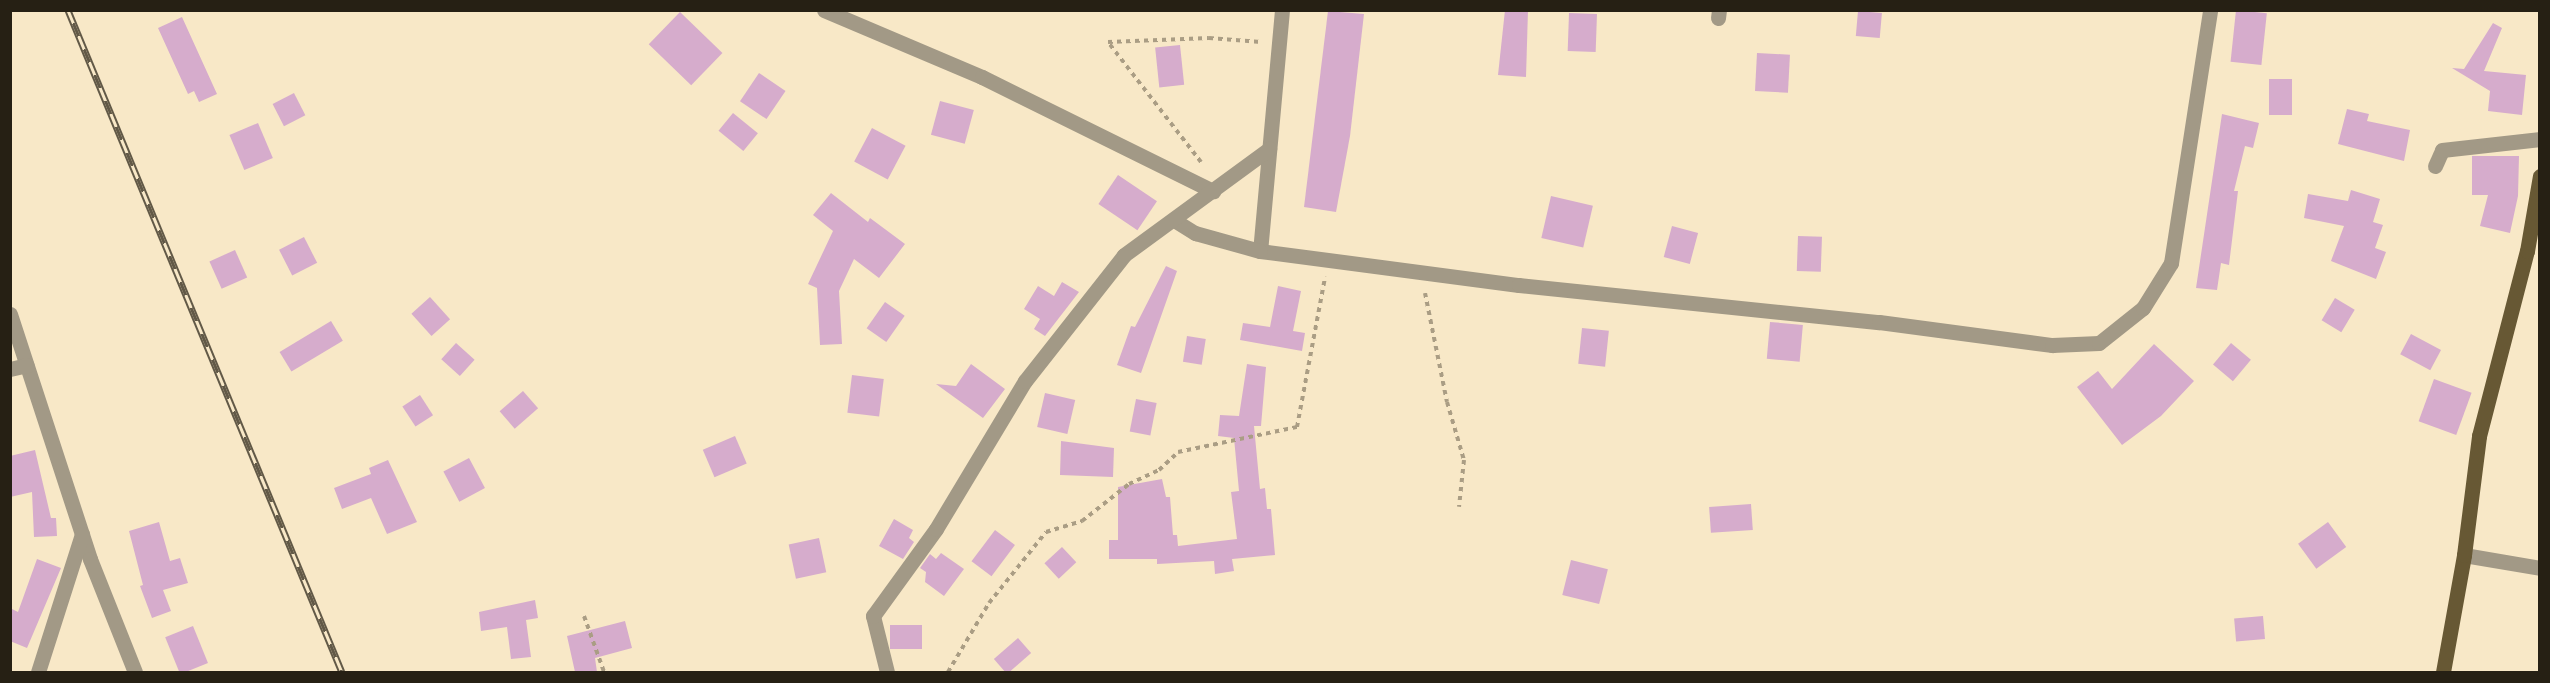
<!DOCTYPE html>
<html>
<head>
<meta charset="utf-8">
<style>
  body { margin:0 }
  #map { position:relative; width:2550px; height:683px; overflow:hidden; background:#f8e8c7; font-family:"Sofia Sans Condensed",sans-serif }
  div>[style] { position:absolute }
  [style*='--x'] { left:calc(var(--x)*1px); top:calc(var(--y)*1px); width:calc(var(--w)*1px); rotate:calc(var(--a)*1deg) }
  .building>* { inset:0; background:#d6accc; transform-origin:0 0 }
  .path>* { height:4px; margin-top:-2px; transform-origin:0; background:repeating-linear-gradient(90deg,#aa9d84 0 4.5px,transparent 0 9px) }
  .minor>* { height:15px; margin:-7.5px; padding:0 7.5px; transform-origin:7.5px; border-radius:7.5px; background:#a29986 }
  .major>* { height:15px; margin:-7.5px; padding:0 7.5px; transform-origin:7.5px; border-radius:7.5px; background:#675834 }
  .rail>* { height:7px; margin-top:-3.5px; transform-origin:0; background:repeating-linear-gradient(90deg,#f8e8c7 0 14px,#625947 0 28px); box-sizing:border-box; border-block:2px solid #625947 }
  span { translate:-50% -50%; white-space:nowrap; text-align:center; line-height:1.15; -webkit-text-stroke:4.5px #f8e8c7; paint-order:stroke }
  .frame { position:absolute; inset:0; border:12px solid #262014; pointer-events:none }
</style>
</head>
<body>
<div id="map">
  <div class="building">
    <div style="clip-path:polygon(1505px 10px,1528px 10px,1526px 77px,1498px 75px)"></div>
    <div style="left:2236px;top:10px;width:31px;height:52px;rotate:6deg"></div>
    <div style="clip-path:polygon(1328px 11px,1364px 14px,1350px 136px,1336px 212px,1304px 207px)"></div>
    <div style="left:1858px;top:11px;width:24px;height:25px;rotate:5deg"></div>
    <div style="left:680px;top:12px;width:59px;height:45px;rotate:44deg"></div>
    <div style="left:1569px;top:13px;width:28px;height:38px;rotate:2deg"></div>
    <div style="clip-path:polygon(182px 17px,217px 94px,199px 102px,194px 91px,188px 94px,158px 28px)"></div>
    <div style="clip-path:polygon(2493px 23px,2502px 28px,2484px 71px,2526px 75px,2522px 115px,2488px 111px,2490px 91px,2452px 68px,2464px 69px)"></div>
    <div style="left:1180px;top:45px;width:40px;height:25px;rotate:84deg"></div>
    <div style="left:1757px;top:53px;width:33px;height:38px;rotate:3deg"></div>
    <div style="left:759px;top:73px;width:32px;height:34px;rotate:34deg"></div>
    <div style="left:2269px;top:79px;width:23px;height:36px"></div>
    <div style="left:294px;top:93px;width:25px;height:24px;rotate:63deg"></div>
    <div style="left:940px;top:101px;width:35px;height:35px;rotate:15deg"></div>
    <div style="clip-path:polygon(2347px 109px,2369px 114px,2367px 121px,2410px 130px,2404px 161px,2338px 144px)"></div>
    <div style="left:733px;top:113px;width:32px;height:23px;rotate:39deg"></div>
    <div style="clip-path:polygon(2222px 114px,2259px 123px,2253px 148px,2245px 146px,2234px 191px,2238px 191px,2229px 265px,2221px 263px,2217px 290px,2196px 288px)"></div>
    <div style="left:258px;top:123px;width:38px;height:31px;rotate:67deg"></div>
    <div style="left:872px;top:128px;width:38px;height:38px;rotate:28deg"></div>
    <div style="clip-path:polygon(2472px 156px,2519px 156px,2518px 196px,2510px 233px,2480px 226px,2488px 195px,2472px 195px)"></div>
    <div style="left:1118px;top:175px;width:47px;height:35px;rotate:34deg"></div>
    <div style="clip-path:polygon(2351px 190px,2380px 199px,2373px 222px,2383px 225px,2375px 248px,2386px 252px,2376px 279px,2331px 261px,2344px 226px,2304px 218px,2308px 194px,2348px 201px)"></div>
    <div style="clip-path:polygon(831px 193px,868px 222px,870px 218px,905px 244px,879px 278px,854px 259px,839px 291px,842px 344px,820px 345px,817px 288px,808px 284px,833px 231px,813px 215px)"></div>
    <div style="left:1551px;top:196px;width:43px;height:43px;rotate:13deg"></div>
    <div style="left:1672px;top:226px;width:27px;height:32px;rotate:15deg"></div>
    <div style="left:1798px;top:236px;width:24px;height:35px;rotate:2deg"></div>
    <div style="left:304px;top:237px;width:29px;height:28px;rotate:63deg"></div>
    <div style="left:235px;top:250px;width:30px;height:28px;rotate:66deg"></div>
    <div style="clip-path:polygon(1166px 266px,1177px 271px,1141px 373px,1117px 365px,1131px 326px,1135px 327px)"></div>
    <div style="clip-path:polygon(1062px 282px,1079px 292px,1045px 336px,1034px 329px,1040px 319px,1024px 309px,1038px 286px,1054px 296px)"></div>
    <div style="clip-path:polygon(1278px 286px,1301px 291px,1293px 331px,1305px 333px,1302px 351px,1240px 340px,1243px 323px,1270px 327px)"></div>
    <div style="left:430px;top:297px;width:30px;height:25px;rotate:48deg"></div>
    <div style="left:2335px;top:298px;width:23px;height:26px;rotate:31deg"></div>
    <div style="left:885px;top:302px;width:24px;height:32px;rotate:35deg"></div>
    <div style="left:331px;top:321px;width:23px;height:60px;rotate:59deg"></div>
    <div style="left:1770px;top:322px;width:33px;height:37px;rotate:5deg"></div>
    <div style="left:1582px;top:328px;width:27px;height:36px;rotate:6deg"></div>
    <div style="left:2411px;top:334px;width:34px;height:23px;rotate:28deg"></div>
    <div style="left:1187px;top:336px;width:19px;height:26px;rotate:9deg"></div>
    <div style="left:456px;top:343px;width:25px;height:22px;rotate:42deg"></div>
    <div style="left:2231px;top:343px;width:26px;height:28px;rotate:40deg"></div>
    <div style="clip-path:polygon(2154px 344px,2194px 381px,2161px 416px,2122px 445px,2077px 387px,2098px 371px,2112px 389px)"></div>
    <div style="clip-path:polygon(971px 364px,1005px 389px,983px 418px,936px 384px,956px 386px)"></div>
    <div style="clip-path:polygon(1247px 364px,1266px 367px,1261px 426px,1254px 426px,1260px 489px,1265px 488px,1267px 509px,1271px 509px,1275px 555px,1232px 559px,1234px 571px,1215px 574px,1214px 561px,1157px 564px,1157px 559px,1109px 559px,1109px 540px,1118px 540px,1118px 487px,1162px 479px,1166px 497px,1170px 497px,1173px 535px,1177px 535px,1178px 546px,1237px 539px,1231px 492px,1239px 491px,1234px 438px,1218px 436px,1220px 415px,1239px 416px)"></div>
    <div style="left:852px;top:375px;width:32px;height:38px;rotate:7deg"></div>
    <div style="left:2434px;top:379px;width:40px;height:45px;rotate:20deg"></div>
    <div style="left:523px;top:391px;width:23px;height:31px;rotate:49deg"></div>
    <div style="left:1045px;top:393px;width:31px;height:35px;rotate:13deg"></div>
    <div style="left:420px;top:395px;width:24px;height:21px;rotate:57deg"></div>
    <div style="left:1136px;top:399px;width:21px;height:33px;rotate:11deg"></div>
    <div style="left:735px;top:436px;width:30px;height:35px;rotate:67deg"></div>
    <div style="clip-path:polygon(1061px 441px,1114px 448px,1113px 477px,1060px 475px)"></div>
    <div style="clip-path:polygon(35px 450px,51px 518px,56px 518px,57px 536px,34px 537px,32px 492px,10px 497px,10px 456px)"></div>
    <div style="left:469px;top:458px;width:34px;height:29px;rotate:62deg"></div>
    <div style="clip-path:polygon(388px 460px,417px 522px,387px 534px,371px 498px,342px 509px,334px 488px,371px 474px,369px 468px)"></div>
    <div style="left:1751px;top:504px;width:26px;height:42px;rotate:86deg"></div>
    <div style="clip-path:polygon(894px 519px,913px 530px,909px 538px,914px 542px,903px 559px,879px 546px)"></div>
    <div style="clip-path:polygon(159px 522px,170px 561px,180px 558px,188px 583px,163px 590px,171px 611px,152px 618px,140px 586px,143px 585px,129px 531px)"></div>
    <div style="left:2328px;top:522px;width:31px;height:37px;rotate:54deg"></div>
    <div style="left:995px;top:530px;width:25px;height:39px;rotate:37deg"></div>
    <div style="left:819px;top:538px;width:35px;height:31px;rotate:78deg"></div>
    <div style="left:1062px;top:547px;width:21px;height:24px;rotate:47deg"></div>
    <div style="clip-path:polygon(941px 553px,964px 569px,944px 596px,925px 582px,926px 572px,920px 568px,930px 554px,936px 559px)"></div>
    <div style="clip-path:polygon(37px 559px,61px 568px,27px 648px,10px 641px,10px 608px,18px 612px)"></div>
    <div style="left:1571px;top:560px;width:38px;height:36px;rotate:14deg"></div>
    <div style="clip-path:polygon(535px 600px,538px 618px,526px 620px,531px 657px,511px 659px,507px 627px,481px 631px,479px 612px)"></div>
    <div style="left:2263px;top:616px;width:23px;height:29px;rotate:85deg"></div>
    <div style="clip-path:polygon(625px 621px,632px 648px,595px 658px,597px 672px,575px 672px,567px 636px)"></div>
    <div style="left:890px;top:625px;width:32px;height:24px"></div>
    <div style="left:193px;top:626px;width:40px;height:30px;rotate:68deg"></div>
    <div style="left:1018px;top:638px;width:20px;height:32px;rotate:49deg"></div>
  </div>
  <div class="path">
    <div style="--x:1201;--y:162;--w:152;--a:-127.8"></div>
    <div style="--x:1108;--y:42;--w:101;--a:-2.3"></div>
    <div style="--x:1209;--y:38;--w:52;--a:4.4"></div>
    <div style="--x:1425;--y:293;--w:111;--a:78.6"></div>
    <div style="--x:1447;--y:402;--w:60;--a:73.7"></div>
    <div style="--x:1464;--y:460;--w:47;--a:96.1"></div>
    <div style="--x:584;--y:616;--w:59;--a:70.3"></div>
    <div style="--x:948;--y:672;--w:80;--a:-59.3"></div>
    <div style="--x:989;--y:603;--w:91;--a:-51.2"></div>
    <div style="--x:1046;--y:532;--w:38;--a:-17"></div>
    <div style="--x:1082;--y:521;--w:60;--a:-38.2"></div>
    <div style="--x:1129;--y:484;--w:33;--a:-25"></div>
    <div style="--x:1159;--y:470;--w:26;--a:-43"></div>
    <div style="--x:1178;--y:452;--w:122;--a:-11.9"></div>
    <div style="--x:1297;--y:427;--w:153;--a:-79.4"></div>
  </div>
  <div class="minor">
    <div style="--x:824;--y:10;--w:172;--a:23"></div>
    <div style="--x:982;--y:77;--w:258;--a:26.3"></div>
    <div style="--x:1282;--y:10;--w:242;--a:95.2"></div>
    <div style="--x:1260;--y:251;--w:261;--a:7.5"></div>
    <div style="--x:1519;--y:285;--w:362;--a:5.9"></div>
    <div style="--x:1879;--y:322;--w:175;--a:7.6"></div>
    <div style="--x:2052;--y:345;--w:47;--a:-2.4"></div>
    <div style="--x:2099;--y:343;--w:56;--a:-38.5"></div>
    <div style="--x:2143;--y:308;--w:53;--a:-58.1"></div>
    <div style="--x:2171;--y:263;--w:256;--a:-81.2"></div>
    <div style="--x:1718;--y:18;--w:8;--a:-83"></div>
    <div style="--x:2435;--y:166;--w:17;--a:-66"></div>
    <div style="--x:2442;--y:150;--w:99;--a:-6.4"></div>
    <div style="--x:1174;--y:220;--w:25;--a:32"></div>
    <div style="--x:1195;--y:233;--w:67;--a:15.5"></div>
    <div style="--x:10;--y:314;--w:258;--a:71.9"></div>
    <div style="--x:90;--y:559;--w:122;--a:68.3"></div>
    <div style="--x:10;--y:369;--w:17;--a:-13"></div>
    <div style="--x:2464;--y:555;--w:77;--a:9.7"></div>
    <div style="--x:38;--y:672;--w:145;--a:-72.3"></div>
    <div style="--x:887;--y:672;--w:58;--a:-104"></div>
    <div style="--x:873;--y:616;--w:107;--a:-54.1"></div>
    <div style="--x:936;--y:529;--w:173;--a:-59"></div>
    <div style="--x:1025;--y:381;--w:160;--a:-51.8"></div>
    <div style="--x:1124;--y:255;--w:180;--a:-36.2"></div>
  </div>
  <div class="major">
    <div style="--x:2443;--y:672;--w:119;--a:-79.8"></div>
    <div style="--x:2464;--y:555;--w:120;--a:-82.8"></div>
    <div style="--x:2479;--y:436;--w:191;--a:-75.5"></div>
    <div style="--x:2527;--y:251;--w:76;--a:-80.2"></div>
  </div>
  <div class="rail">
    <div style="--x:68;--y:10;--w:716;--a:67.52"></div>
  </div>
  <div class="frame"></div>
</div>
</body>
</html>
